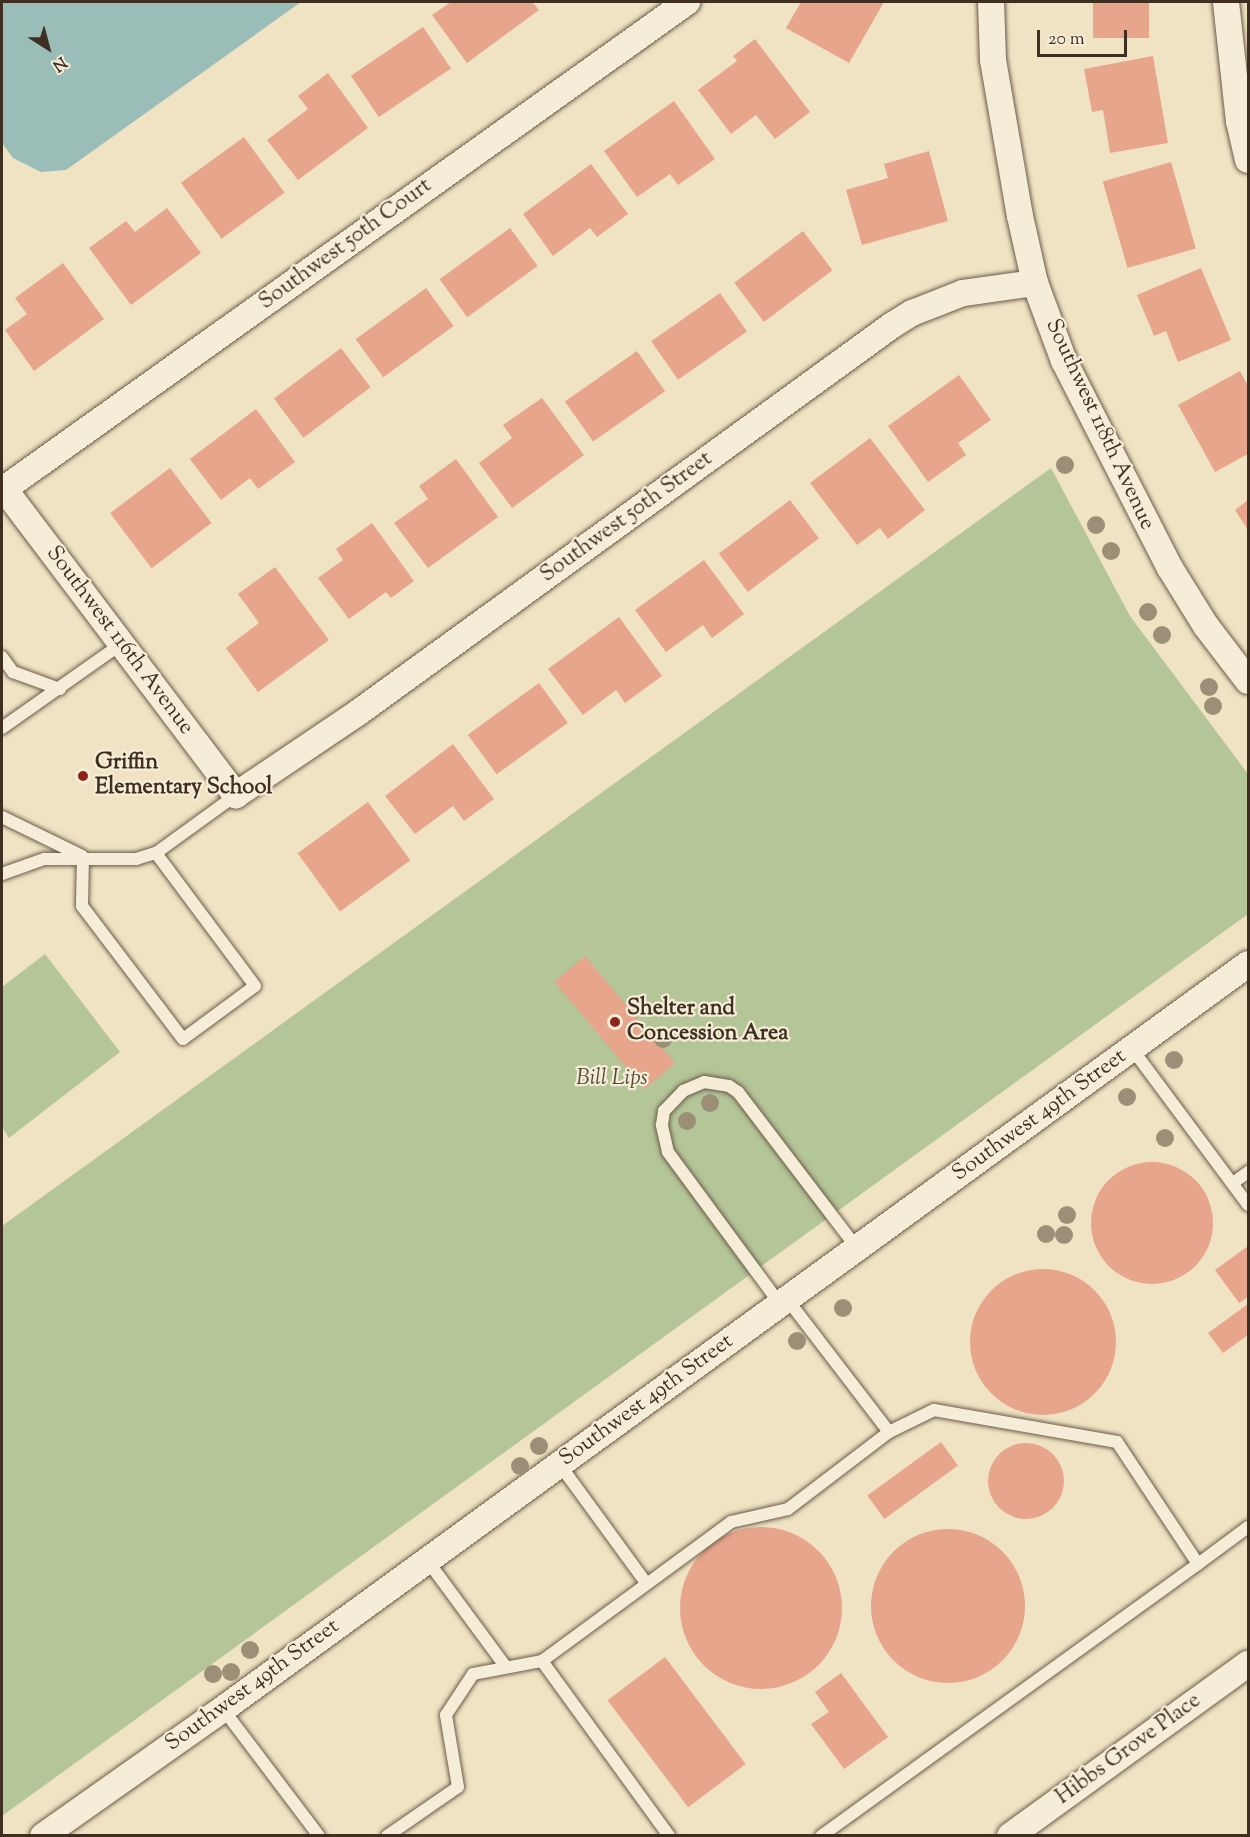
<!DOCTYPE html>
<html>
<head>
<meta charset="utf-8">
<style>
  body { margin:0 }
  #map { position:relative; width:1250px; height:1837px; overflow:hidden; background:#f0e3c3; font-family:"Sorts Mill Goudy",serif }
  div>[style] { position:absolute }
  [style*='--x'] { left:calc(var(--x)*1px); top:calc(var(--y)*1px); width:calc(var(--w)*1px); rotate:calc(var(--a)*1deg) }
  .green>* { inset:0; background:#b4c598 }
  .water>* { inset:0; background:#9bbdb8 }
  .building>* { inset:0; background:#e7a58b; transform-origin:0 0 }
  .round { border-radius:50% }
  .roads { filter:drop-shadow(0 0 2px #6b5c4a) drop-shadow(0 0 2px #6b5c4a) }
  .lane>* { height:12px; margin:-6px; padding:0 6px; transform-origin:6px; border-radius:6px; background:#f5edd8 }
  .street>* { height:26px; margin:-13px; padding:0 13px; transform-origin:13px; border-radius:13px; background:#f5edd8 }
  .trees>* { width:18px; height:18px; margin:-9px; border-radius:50%; background:#9b9077 }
  .dots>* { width:16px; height:16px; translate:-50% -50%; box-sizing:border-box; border:3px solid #f5edd8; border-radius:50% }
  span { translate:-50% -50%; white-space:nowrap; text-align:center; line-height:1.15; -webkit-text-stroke:4.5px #f5edd8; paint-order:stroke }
  .street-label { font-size:22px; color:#3f2f21 }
  .poi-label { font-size:22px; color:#3f2f21; font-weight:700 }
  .left { translate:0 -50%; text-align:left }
  .park-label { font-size:22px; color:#564d39; font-style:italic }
  .frame { position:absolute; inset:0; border:3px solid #3f2f21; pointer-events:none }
  .north { position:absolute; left:18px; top:18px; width:60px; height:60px; -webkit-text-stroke:4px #f5edd8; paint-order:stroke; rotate:144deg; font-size:16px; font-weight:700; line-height:24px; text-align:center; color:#3f2f21 }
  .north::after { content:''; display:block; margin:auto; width:21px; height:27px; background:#3f2f21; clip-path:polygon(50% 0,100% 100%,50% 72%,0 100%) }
  .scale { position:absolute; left:1037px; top:30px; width:90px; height:27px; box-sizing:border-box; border:3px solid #3f2f21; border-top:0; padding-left:8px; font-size:18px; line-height:21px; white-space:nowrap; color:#3f2f21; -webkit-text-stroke:4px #f5edd8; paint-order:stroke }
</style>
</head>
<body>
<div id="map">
  <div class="green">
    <div style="clip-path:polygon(1051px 468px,1130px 616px,1248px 774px,1248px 914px,2px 1816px,2px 1226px)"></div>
    <div style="clip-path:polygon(45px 954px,120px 1052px,9px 1138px,2px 1127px,2px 987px)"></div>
  </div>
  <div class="water">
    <div style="clip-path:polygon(2px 2px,301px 2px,66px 170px,41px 172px,13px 158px,2px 143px)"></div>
  </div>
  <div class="building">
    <div style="clip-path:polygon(451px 2px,532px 2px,539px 10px,467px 63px,432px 15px)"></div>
    <div style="clip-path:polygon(801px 2px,884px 2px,849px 63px,786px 28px)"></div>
    <div style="left:1093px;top:2px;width:56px;height:36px"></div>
    <div style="left:423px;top:27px;width:50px;height:87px;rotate:56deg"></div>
    <div style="clip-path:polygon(755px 39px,810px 112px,775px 139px,756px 115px,731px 134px,698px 90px,737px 61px,733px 56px)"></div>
    <div style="clip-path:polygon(1153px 56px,1168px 143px,1110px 153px,1103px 110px,1092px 112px,1084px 69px)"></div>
    <div style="clip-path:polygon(328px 73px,368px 128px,298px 180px,267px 140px,308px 109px,298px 96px)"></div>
    <div style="clip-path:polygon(674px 101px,715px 159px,678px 185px,670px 174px,637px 197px,604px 151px)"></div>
    <div style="left:244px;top:137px;width:69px;height:78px;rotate:54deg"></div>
    <div style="clip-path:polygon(929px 151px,948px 221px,862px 245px,846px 190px,888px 178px,884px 164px)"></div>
    <div style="left:1171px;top:162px;width:90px;height:71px;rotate:74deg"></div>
    <div style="clip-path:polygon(591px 164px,628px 214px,597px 237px,590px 228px,553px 256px,523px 214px)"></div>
    <div style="clip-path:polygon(167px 208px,201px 253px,131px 305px,89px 248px,126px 221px,135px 232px)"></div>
    <div style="left:510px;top:228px;width:47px;height:87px;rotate:54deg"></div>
    <div style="left:803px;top:231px;width:49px;height:86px;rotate:53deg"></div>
    <div style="clip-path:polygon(63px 263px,104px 319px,34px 371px,5px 330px,27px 314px,15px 298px)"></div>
    <div style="clip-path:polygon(1201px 268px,1231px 340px,1178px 362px,1166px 331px,1154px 336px,1137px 295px)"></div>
    <div style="left:426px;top:288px;width:47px;height:87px;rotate:54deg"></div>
    <div style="left:720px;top:293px;width:47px;height:84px;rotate:55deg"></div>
    <div style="left:341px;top:348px;width:49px;height:84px;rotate:53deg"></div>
    <div style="left:637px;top:351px;width:49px;height:88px;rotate:55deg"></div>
    <div style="clip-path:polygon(1240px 371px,1248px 386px,1248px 454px,1215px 472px,1178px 405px)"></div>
    <div style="clip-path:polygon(959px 375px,991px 420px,958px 443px,966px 455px,928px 482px,888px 426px)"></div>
    <div style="clip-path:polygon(542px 398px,584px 455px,512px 508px,479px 463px,512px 438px,503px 425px)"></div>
    <div style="clip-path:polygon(256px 409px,295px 462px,258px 489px,250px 478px,221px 500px,190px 459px)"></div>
    <div style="clip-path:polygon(870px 438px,925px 510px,888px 539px,880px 528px,857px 545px,810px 483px)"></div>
    <div style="clip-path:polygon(456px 459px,498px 517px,428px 568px,394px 523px,428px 499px,419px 486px)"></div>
    <div style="left:170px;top:468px;width:69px;height:75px;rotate:53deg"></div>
    <div style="left:790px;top:500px;width:48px;height:89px;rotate:53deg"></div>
    <div style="clip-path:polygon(1248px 500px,1248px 530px,1235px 510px)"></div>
    <div style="clip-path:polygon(372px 523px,414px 581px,391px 598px,386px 592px,349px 619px,318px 578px,343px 560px,336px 549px)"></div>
    <div style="clip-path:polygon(704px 560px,744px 614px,712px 638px,703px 625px,666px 652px,635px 610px)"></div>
    <div style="clip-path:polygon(275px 567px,329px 640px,258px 692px,226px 648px,259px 623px,238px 594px)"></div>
    <div style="clip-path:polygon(619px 617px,662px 676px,625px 703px,616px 690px,583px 715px,548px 669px)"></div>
    <div style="left:539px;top:683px;width:49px;height:88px;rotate:54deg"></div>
    <div style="clip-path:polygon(453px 744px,494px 799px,464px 821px,453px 806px,415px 834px,385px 796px)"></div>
    <div style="left:368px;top:802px;width:72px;height:87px;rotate:54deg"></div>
    <div style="left:585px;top:956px;width:140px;height:40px;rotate:50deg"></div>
    <div class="round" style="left:1091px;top:1162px;width:122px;height:122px"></div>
    <div style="clip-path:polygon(1248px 1246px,1248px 1297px,1239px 1303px,1215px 1270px)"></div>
    <div class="round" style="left:970px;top:1269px;width:146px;height:146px"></div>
    <div style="clip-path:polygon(1248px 1304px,1248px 1335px,1223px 1353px,1208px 1333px)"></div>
    <div style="left:941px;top:1442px;width:29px;height:91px;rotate:54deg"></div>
    <div class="round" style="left:988px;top:1443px;width:76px;height:76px"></div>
    <div class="round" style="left:680px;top:1527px;width:162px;height:162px"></div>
    <div class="round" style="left:871px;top:1529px;width:154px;height:154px"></div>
    <div style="left:665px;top:1657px;width:134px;height:72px;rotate:53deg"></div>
    <div style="clip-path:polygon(841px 1673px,888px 1737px,844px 1769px,811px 1724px,829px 1712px,815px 1692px)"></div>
  </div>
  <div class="roads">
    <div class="lane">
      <div style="--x:2;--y:657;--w:19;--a:54"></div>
      <div style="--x:13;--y:672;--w:50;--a:19.9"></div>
      <div style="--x:2;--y:728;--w:146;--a:-35.2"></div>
      <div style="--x:2;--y:817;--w:89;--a:26"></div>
      <div style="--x:83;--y:857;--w:49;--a:91.2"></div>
      <div style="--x:82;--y:906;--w:167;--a:52.8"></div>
      <div style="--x:183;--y:1039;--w:89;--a:-36.4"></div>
      <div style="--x:255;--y:986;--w:166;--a:-126.7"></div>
      <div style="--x:156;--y:853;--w:99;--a:-35.9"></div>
      <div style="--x:2;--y:874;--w:45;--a:-19.7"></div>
      <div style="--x:44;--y:859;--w:92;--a:0"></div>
      <div style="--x:136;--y:859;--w:21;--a:-17"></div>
      <div style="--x:1133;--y:1050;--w:193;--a:53.4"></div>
      <div style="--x:1233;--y:1183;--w:19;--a:-36"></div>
      <div style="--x:780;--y:1304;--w:189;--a:-126.4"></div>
      <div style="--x:668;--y:1152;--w:28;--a:-103"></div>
      <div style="--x:662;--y:1125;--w:14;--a:-82"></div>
      <div style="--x:664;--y:1111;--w:28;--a:-46"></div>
      <div style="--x:683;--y:1091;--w:23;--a:-23"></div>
      <div style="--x:704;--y:1082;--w:25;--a:9"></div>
      <div style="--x:729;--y:1086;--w:11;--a:34"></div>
      <div style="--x:738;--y:1092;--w:196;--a:52.7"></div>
      <div style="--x:889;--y:1432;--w:50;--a:-26.1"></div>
      <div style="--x:934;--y:1410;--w:186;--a:9.9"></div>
      <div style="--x:1117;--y:1442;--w:146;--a:56.4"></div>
      <div style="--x:1198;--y:1564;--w:62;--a:-36.5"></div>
      <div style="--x:560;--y:1465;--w:146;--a:53.9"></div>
      <div style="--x:427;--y:1560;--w:133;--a:53.6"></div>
      <div style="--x:542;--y:1661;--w:216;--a:54"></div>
      <div style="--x:223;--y:1709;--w:159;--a:52.9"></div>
      <div style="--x:387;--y:1836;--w:86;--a:-34.6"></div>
      <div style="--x:458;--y:1787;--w:73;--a:-99.5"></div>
      <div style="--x:446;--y:1715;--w:49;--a:-56.6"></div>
      <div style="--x:473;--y:1674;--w:70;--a:-10.7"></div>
      <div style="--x:542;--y:1661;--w:235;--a:-36.3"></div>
      <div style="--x:731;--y:1522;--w:58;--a:-12.8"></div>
      <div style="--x:788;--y:1509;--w:127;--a:-37.3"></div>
      <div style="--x:889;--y:1432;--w:168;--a:-127.5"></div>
      <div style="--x:821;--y:1836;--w:465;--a:-35.8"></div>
    </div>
    <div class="street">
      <div style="--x:991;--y:2;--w:58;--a:88"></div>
      <div style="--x:993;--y:60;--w:158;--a:80.2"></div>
      <div style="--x:1020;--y:216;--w:69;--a:77.4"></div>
      <div style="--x:1035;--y:283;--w:83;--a:69.6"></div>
      <div style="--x:1064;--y:361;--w:233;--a:62.9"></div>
      <div style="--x:1170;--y:568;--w:68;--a:58.2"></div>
      <div style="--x:1206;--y:626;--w:69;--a:52.6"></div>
      <div style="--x:1226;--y:2;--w:120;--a:83.8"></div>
      <div style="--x:1239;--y:121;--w:40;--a:77"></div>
      <div style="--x:2;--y:486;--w:388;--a:52.9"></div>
      <div style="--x:236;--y:795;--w:148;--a:-34"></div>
      <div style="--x:359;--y:712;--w:657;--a:-35.96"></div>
      <div style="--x:891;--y:326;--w:25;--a:-32"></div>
      <div style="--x:912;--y:313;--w:55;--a:-21.4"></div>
      <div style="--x:963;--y:293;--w:73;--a:-7.9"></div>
      <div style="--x:4;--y:489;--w:839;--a:-35.49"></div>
      <div style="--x:43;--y:1836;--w:220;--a:-35.2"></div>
      <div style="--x:223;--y:1709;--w:1267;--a:-36.01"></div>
      <div style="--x:1010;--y:1836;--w:294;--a:-35.9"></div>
    </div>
  </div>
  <div class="trees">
    <div style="left:1065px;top:465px"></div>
    <div style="left:1096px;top:525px"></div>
    <div style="left:1111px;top:551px"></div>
    <div style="left:1148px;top:612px"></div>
    <div style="left:1162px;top:635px"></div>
    <div style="left:1209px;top:687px"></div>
    <div style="left:1213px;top:706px"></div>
    <div style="left:663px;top:1039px"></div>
    <div style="left:1174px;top:1060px"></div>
    <div style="left:1127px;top:1097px"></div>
    <div style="left:710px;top:1103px"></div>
    <div style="left:687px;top:1121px"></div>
    <div style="left:1165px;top:1138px"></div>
    <div style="left:1067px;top:1215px"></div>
    <div style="left:1046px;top:1234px"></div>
    <div style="left:1064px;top:1235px"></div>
    <div style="left:843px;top:1308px"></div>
    <div style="left:797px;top:1341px"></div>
    <div style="left:539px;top:1446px"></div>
    <div style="left:520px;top:1466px"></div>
    <div style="left:250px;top:1650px"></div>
    <div style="left:231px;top:1672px"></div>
    <div style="left:213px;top:1674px"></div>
  </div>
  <div class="dots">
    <div style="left:83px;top:776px;background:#8f2418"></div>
    <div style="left:615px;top:1022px;background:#8f2418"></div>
  </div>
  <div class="street-label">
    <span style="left:346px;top:245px;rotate:-36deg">Southwest 50th Court</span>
    <span style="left:1099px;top:425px;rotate:65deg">Southwest 118th Avenue</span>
    <span style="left:627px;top:518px;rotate:-36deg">Southwest 50th Street</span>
    <span style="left:119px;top:641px;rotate:53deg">Southwest 116th Avenue</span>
    <span style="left:1040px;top:1116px;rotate:-36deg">Southwest 49th Street</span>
    <span style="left:647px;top:1401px;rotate:-36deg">Southwest 49th Street</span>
    <span style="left:253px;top:1686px;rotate:-36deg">Southwest 49th Street</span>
    <span style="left:1129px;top:1750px;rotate:-36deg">Hibbs Grove Place</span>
  </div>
  <div class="poi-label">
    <span class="left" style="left:95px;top:776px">Griffin<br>Elementary School</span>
    <span class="left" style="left:627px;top:1022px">Shelter and<br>Concession Area</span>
  </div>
  <div class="park-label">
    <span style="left:612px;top:1080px">Bill Lips</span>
  </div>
  <div class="frame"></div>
  <div class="north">N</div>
  <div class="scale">20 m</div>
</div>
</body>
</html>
